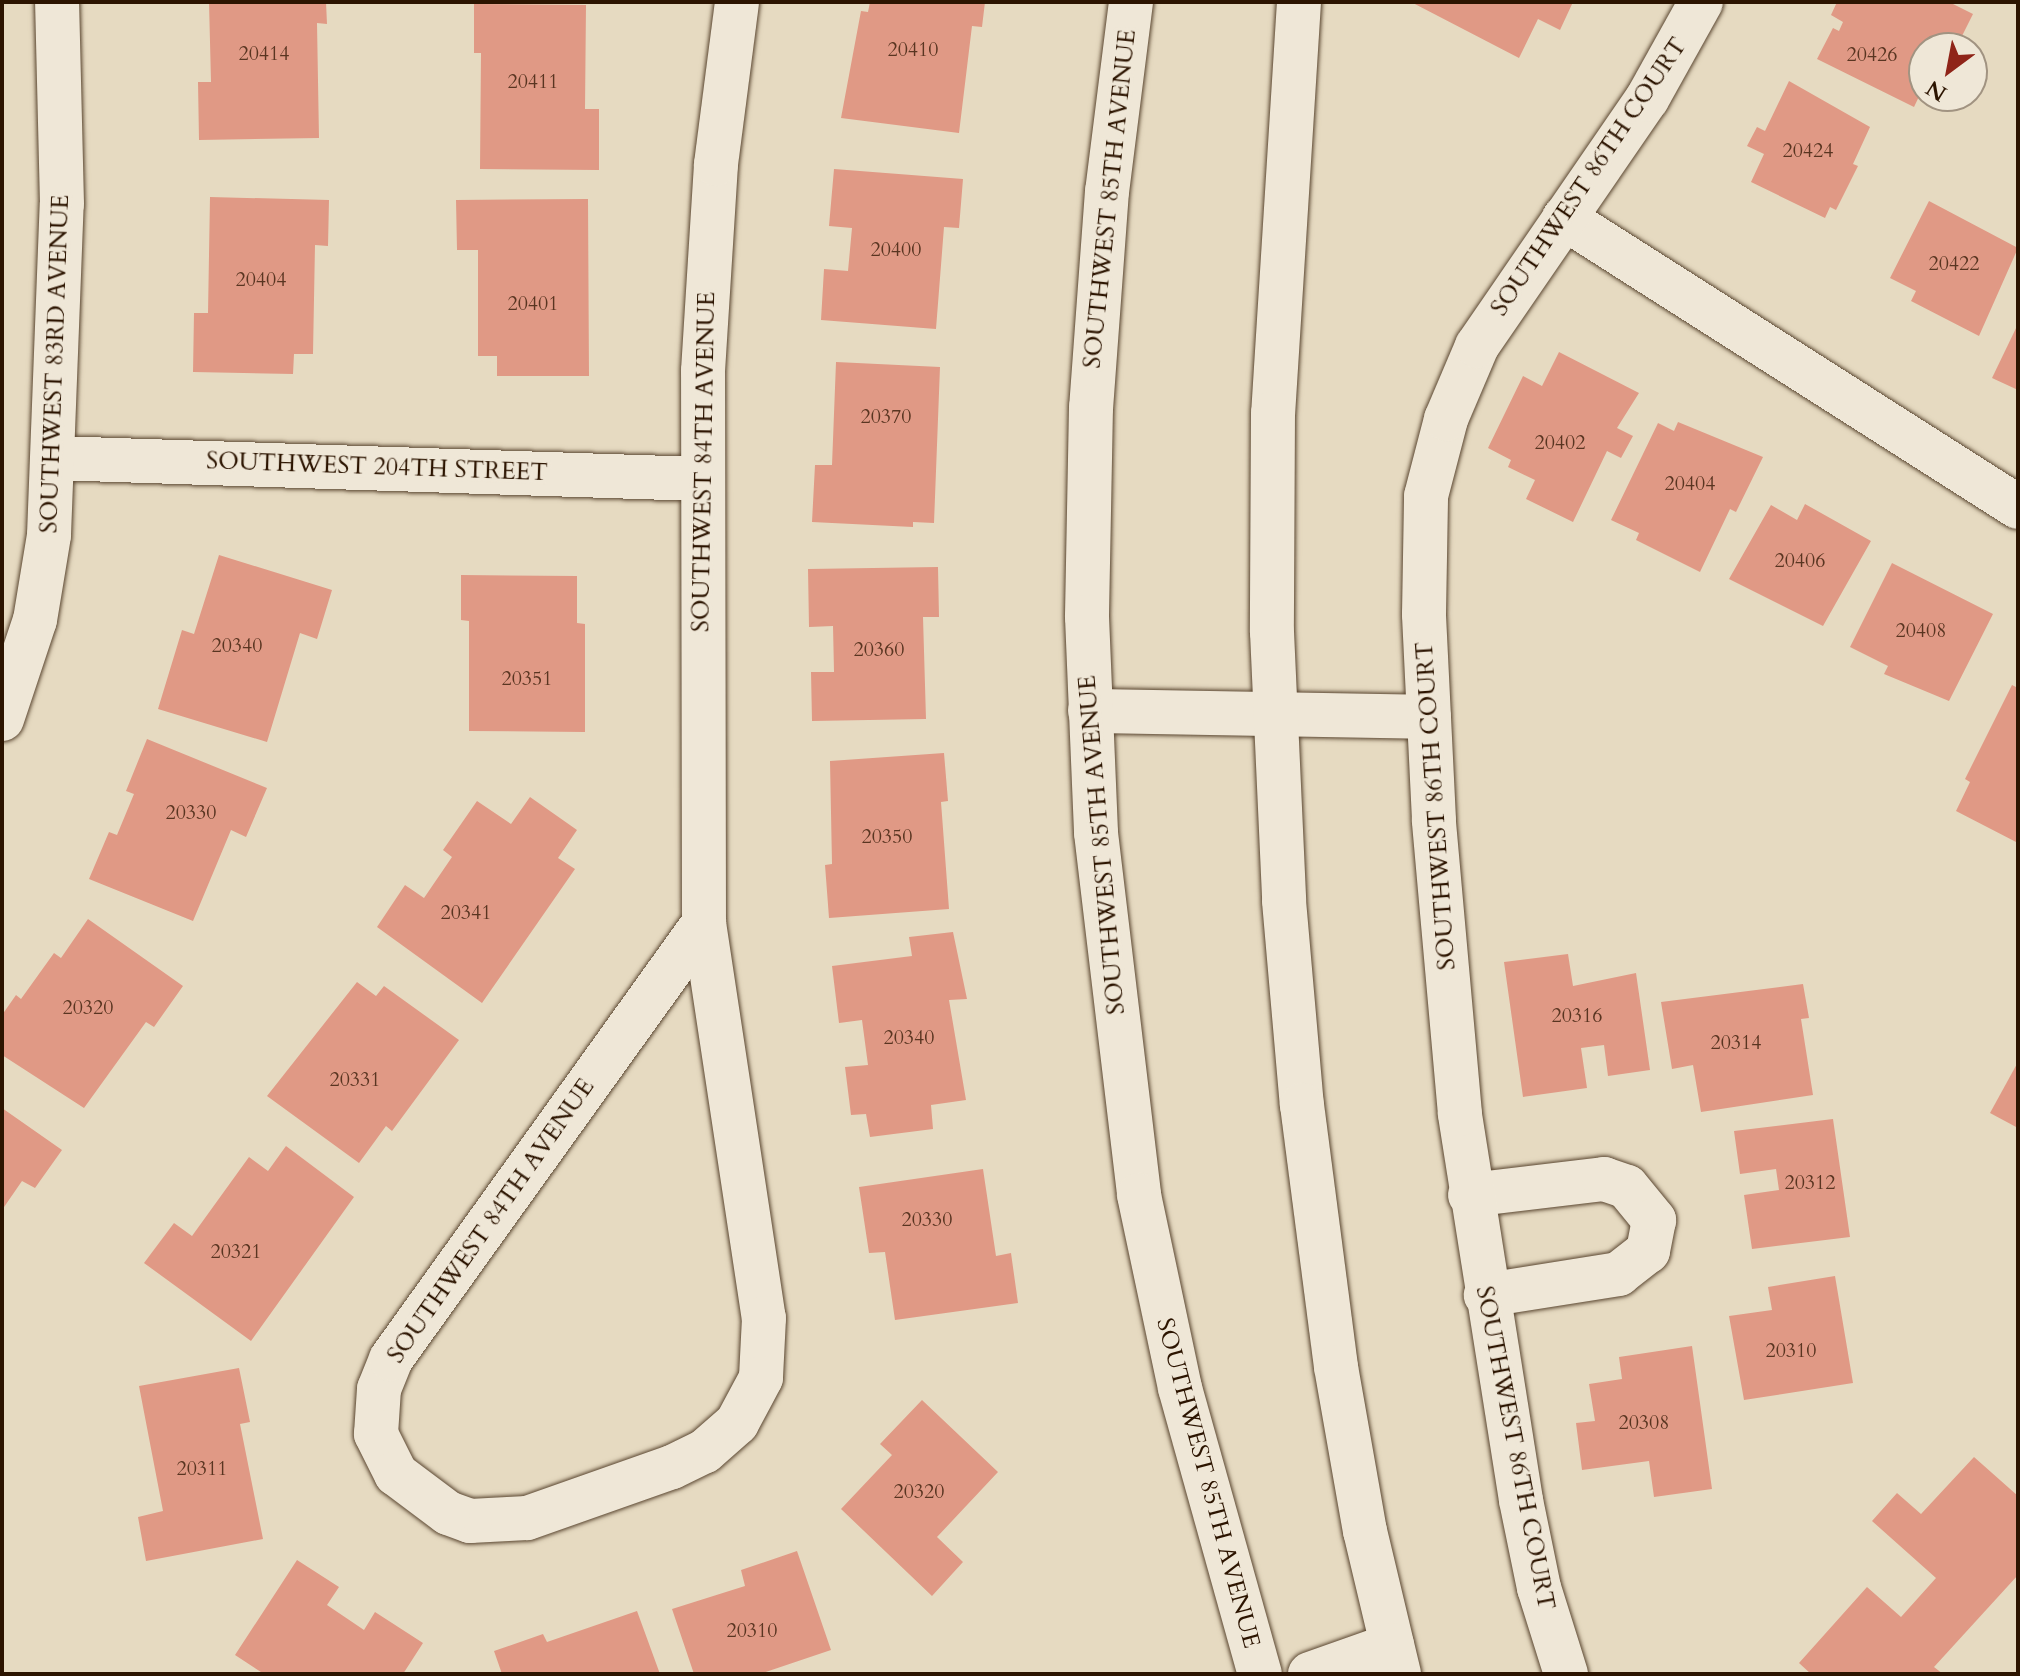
<!DOCTYPE html>
<html>
<head>
<meta charset="utf-8">
<style>
  body { margin:0 }
  #map { position:relative; width:2020px; height:1676px; overflow:hidden; background:#e6dac1; font-family:Cardo,serif }
  div>[style] { position:absolute }
  [style*='--x'] { left:calc(var(--x)*1px); top:calc(var(--y)*1px); width:calc(var(--w)*1px); rotate:calc(var(--a)*1deg) }
  .building>* { inset:0; background:#e09985 }
  .roads { filter:drop-shadow(0 0 2px #5a4630) drop-shadow(0 0 2px #5a4630) }
  .minor>* { height:44px; margin:-22px; padding:0 22px; transform-origin:22px; border-radius:22px; background:#efe7d7 }
  .tertiary>* { height:44px; margin:-22px; padding:0 22px; transform-origin:22px; border-radius:22px; background:#efe7d7 }
  span { translate:-50% -50%; white-space:nowrap; text-align:center; line-height:1.15; -webkit-text-stroke:7px #efe7d7; paint-order:stroke }
  .number-label { font-size:20px; color:#593521 }
  .number-label span { -webkit-text-stroke-width:0 }
  .street-label { font-size:24px; color:#2c1400 }
  .frame { position:absolute; inset:0; border:4px solid #2c1400; pointer-events:none }
  .north { position:absolute; left:1908px; top:32px; width:80px; height:80px; box-sizing:border-box; background:#efe7d7; border:2px solid #a19381; border-radius:50%; rotate:212deg; font-size:22px; font-weight:700; line-height:32px; text-align:center; color:#2c1400 }
  .north::after { content:''; display:block; margin:auto; width:28px; height:36px; background:#8f2418; clip-path:polygon(50% 0,100% 100%,50% 72%,0 100%) }
</style>
</head>
<body>
<div id="map">
  <div class="building">
    <div style="clip-path:polygon(209px 2px,326px 2px,327px 24px,317px 23px,319px 138px,199px 140px,198px 82px,211px 82px)"></div>
    <div style="clip-path:polygon(870px 2px,985px 2px,982px 27px,972px 26px,959px 133px,841px 118px,861px 11px,868px 12px)"></div>
    <div style="clip-path:polygon(1411px 2px,1573px 2px,1560px 30px,1538px 19px,1519px 58px)"></div>
    <div style="clip-path:polygon(1837px 2px,1949px 2px,1973px 14px,1956px 48px,1924px 48px,1924px 86px,1914px 107px,1817px 59px,1833px 28px,1839px 31px,1843px 22px,1831px 15px)"></div>
    <div style="clip-path:polygon(474px 4px,586px 5px,585px 109px,599px 109px,599px 170px,480px 169px,481px 53px,474px 53px)"></div>
    <div style="clip-path:polygon(1789px 81px,1870px 127px,1853px 164px,1858px 166px,1836px 210px,1830px 207px,1825px 218px,1751px 182px,1764px 154px,1747px 146px,1757px 127px,1765px 131px)"></div>
    <div style="clip-path:polygon(834px 169px,963px 179px,959px 228px,944px 227px,936px 329px,821px 320px,824px 269px,848px 271px,852px 228px,829px 226px)"></div>
    <div style="clip-path:polygon(210px 197px,329px 200px,328px 246px,315px 245px,313px 354px,294px 354px,293px 374px,193px 372px,194px 313px,208px 313px)"></div>
    <div style="clip-path:polygon(588px 199px,589px 376px,497px 376px,497px 356px,478px 356px,478px 250px,457px 250px,456px 200px)"></div>
    <div style="clip-path:polygon(1929px 201px,2018px 248px,1979px 336px,1911px 301px,1916px 291px,1890px 278px)"></div>
    <div style="clip-path:polygon(2018px 324px,2018px 390px,1992px 378px)"></div>
    <div style="clip-path:polygon(1559px 352px,1639px 393px,1617px 428px,1633px 436px,1621px 458px,1607px 451px,1573px 522px,1526px 499px,1535px 480px,1508px 467px,1511px 460px,1488px 448px,1523px 376px,1542px 386px)"></div>
    <div style="clip-path:polygon(836px 362px,940px 367px,934px 523px,913px 522px,913px 527px,812px 522px,815px 465px,832px 465px)"></div>
    <div style="clip-path:polygon(1678px 422px,1763px 457px,1736px 512px,1730px 509px,1700px 572px,1636px 540px,1639px 533px,1611px 520px,1658px 423px,1674px 431px)"></div>
    <div style="clip-path:polygon(1805px 504px,1871px 541px,1823px 626px,1729px 579px,1771px 505px,1797px 520px)"></div>
    <div style="clip-path:polygon(219px 555px,332px 590px,317px 639px,300px 633px,267px 742px,158px 709px,182px 630px,194px 634px)"></div>
    <div style="clip-path:polygon(1892px 563px,1993px 614px,1949px 701px,1884px 674px,1888px 666px,1850px 647px)"></div>
    <div style="clip-path:polygon(938px 567px,939px 617px,923px 617px,926px 719px,812px 721px,811px 672px,834px 672px,833px 626px,809px 627px,808px 569px)"></div>
    <div style="clip-path:polygon(461px 575px,577px 576px,577px 623px,585px 624px,585px 732px,469px 731px,469px 621px,461px 620px)"></div>
    <div style="clip-path:polygon(2012px 685px,2018px 688px,2018px 843px,1956px 811px,1970px 782px,1965px 779px)"></div>
    <div style="clip-path:polygon(147px 739px,267px 788px,246px 837px,231px 830px,193px 921px,89px 879px,109px 832px,117px 835px,134px 794px,126px 791px)"></div>
    <div style="clip-path:polygon(944px 753px,948px 801px,941px 802px,949px 909px,829px 918px,825px 865px,832px 864px,830px 761px)"></div>
    <div style="clip-path:polygon(530px 797px,577px 830px,558px 858px,575px 869px,482px 1003px,377px 927px,405px 885px,424px 898px,452px 857px,443px 850px,477px 801px,511px 824px)"></div>
    <div style="clip-path:polygon(88px 919px,183px 986px,154px 1027px,146px 1022px,84px 1108px,2px 1055px,2px 1015px,16px 995px,21px 999px,54px 953px,61px 958px)"></div>
    <div style="clip-path:polygon(953px 932px,967px 999px,949px 1000px,966px 1100px,931px 1105px,933px 1129px,870px 1137px,866px 1114px,851px 1115px,845px 1067px,868px 1065px,862px 1020px,839px 1023px,832px 966px,912px 956px,909px 937px)"></div>
    <div style="clip-path:polygon(1568px 954px,1573px 986px,1636px 973px,1650px 1070px,1608px 1076px,1604px 1045px,1581px 1048px,1587px 1088px,1523px 1097px,1504px 962px)"></div>
    <div style="clip-path:polygon(357px 982px,376px 996px,384px 986px,459px 1040px,392px 1131px,386px 1126px,359px 1163px,267px 1096px)"></div>
    <div style="clip-path:polygon(1803px 984px,1809px 1018px,1801px 1019px,1813px 1095px,1701px 1112px,1693px 1065px,1672px 1069px,1661px 1002px)"></div>
    <div style="clip-path:polygon(2018px 1062px,2018px 1128px,1990px 1113px)"></div>
    <div style="clip-path:polygon(2px 1108px,62px 1150px,35px 1188px,22px 1181px,2px 1210px)"></div>
    <div style="clip-path:polygon(1833px 1119px,1850px 1237px,1752px 1249px,1744px 1195px,1779px 1190px,1776px 1169px,1740px 1174px,1734px 1131px)"></div>
    <div style="clip-path:polygon(286px 1146px,354px 1197px,251px 1341px,144px 1263px,174px 1223px,192px 1236px,249px 1157px,268px 1171px)"></div>
    <div style="clip-path:polygon(983px 1169px,996px 1256px,1011px 1253px,1018px 1303px,895px 1320px,885px 1252px,869px 1253px,859px 1187px)"></div>
    <div style="clip-path:polygon(1835px 1276px,1853px 1383px,1744px 1400px,1729px 1316px,1772px 1310px,1768px 1287px)"></div>
    <div style="clip-path:polygon(1692px 1346px,1712px 1489px,1654px 1497px,1649px 1461px,1582px 1470px,1576px 1423px,1595px 1421px,1589px 1384px,1622px 1379px,1619px 1357px)"></div>
    <div style="clip-path:polygon(239px 1368px,250px 1422px,240px 1424px,263px 1539px,146px 1561px,138px 1517px,163px 1511px,139px 1386px)"></div>
    <div style="clip-path:polygon(922px 1400px,998px 1472px,937px 1537px,963px 1562px,932px 1596px,841px 1509px,892px 1455px,880px 1444px)"></div>
    <div style="clip-path:polygon(1974px 1457px,2018px 1496px,2018px 1575px,1934px 1667px,1943px 1674px,1811px 1674px,1799px 1663px,1867px 1587px,1901px 1617px,1936px 1578px,1872px 1521px,1897px 1493px,1921px 1514px)"></div>
    <div style="clip-path:polygon(797px 1551px,831px 1650px,760px 1674px,694px 1674px,672px 1609px,745px 1586px,741px 1570px)"></div>
    <div style="clip-path:polygon(297px 1560px,339px 1587px,327px 1605px,364px 1630px,375px 1612px,423px 1643px,403px 1674px,264px 1674px,235px 1655px)"></div>
    <div style="clip-path:polygon(637px 1611px,660px 1674px,502px 1674px,494px 1651px,543px 1634px,547px 1642px)"></div>
  </div>
  <div class="roads">
    <div class="minor">
      <div style="--x:1564;--y:218;--w:538;--a:32.48"></div>
      <div style="--x:54;--y:458;--w:645;--a:1.86"></div>
      <div style="--x:1090;--y:711;--w:339;--a:1"></div>
      <div style="--x:704;--y:923;--w:400;--a:81.4"></div>
      <div style="--x:764;--y:1318;--w:60;--a:92.9"></div>
      <div style="--x:761;--y:1378;--w:51;--a:118.1"></div>
      <div style="--x:737;--y:1423;--w:43;--a:138.8"></div>
      <div style="--x:705;--y:1451;--w:37;--a:154"></div>
      <div style="--x:672;--y:1467;--w:154;--a:160.6"></div>
      <div style="--x:527;--y:1518;--w:57;--a:177"></div>
      <div style="--x:470;--y:1521;--w:23;--a:-160"></div>
      <div style="--x:448;--y:1513;--w:65;--a:-143.1"></div>
      <div style="--x:396;--y:1474;--w:45;--a:-116.6"></div>
      <div style="--x:376;--y:1434;--w:45;--a:-86.2"></div>
      <div style="--x:379;--y:1389;--w:32;--a:-68"></div>
      <div style="--x:391;--y:1359;--w:537;--a:-54.33"></div>
      <div style="--x:704;--y:923;--w:552;--a:-90.1"></div>
      <div style="--x:703;--y:371;--w:207;--a:-86.4"></div>
      <div style="--x:716;--y:164;--w:163;--a:-82.6"></div>
      <div style="--x:1470;--y:1195;--w:135;--a:-6.8"></div>
      <div style="--x:1604;--y:1179;--w:24;--a:19"></div>
      <div style="--x:1627;--y:1187;--w:43;--a:50.7"></div>
      <div style="--x:1654;--y:1220;--w:32;--a:101"></div>
      <div style="--x:1648;--y:1251;--w:37;--a:142"></div>
      <div style="--x:1619;--y:1274;--w:135;--a:171"></div>
      <div style="--x:1566;--y:1674;--w:90;--a:-107.4"></div>
      <div style="--x:1539;--y:1588;--w:90;--a:-101.6"></div>
      <div style="--x:1521;--y:1500;--w:391;--a:-99"></div>
      <div style="--x:1460;--y:1114;--w:295;--a:-95.1"></div>
      <div style="--x:1434;--y:820;--w:206;--a:-92.8"></div>
      <div style="--x:1424;--y:614;--w:118;--a:-89"></div>
      <div style="--x:1426;--y:496;--w:80;--a:-75.4"></div>
      <div style="--x:1446;--y:419;--w:79;--a:-67"></div>
      <div style="--x:1477;--y:346;--w:300;--a:-55.5"></div>
      <div style="--x:1647;--y:99;--w:111;--a:-60.9"></div>
    </div>
    <div class="tertiary">
      <div style="--x:1131;--y:2;--w:191;--a:97.2"></div>
      <div style="--x:1107;--y:191;--w:217;--a:94.2"></div>
      <div style="--x:1091;--y:407;--w:210;--a:91.1"></div>
      <div style="--x:1087;--y:617;--w:216;--a:87.6"></div>
      <div style="--x:1096;--y:833;--w:365;--a:83.2"></div>
      <div style="--x:1139;--y:1195;--w:197;--a:78"></div>
      <div style="--x:1180;--y:1388;--w:297;--a:74.4"></div>
      <div style="--x:1299;--y:2;--w:412;--a:93.6"></div>
      <div style="--x:1273;--y:413;--w:219;--a:90.3"></div>
      <div style="--x:1272;--y:632;--w:269;--a:87.4"></div>
      <div style="--x:1284;--y:901;--w:205;--a:85"></div>
      <div style="--x:1302;--y:1105;--w:264;--a:82.6"></div>
      <div style="--x:1336;--y:1367;--w:167;--a:80"></div>
      <div style="--x:1365;--y:1531;--w:147;--a:76.6"></div>
      <div style="--x:2;--y:719;--w:104;--a:-71.6"></div>
      <div style="--x:35;--y:620;--w:86;--a:-80.6"></div>
      <div style="--x:49;--y:535;--w:331;--a:-87.8"></div>
      <div style="--x:62;--y:204;--w:202;--a:-91.4"></div>
      <div style="--x:1310;--y:1674;--w:87;--a:-19.5"></div>
    </div>
  </div>
  <div class="number-label">
    <span style="left:913px;top:49px">20410</span>
    <span style="left:264px;top:53px">20414</span>
    <span style="left:1872px;top:54px">20426</span>
    <span style="left:533px;top:81px">20411</span>
    <span style="left:1808px;top:150px">20424</span>
    <span style="left:896px;top:249px">20400</span>
    <span style="left:1954px;top:263px">20422</span>
    <span style="left:261px;top:279px">20404</span>
    <span style="left:533px;top:303px">20401</span>
    <span style="left:886px;top:416px">20370</span>
    <span style="left:1560px;top:442px">20402</span>
    <span style="left:1690px;top:483px">20404</span>
    <span style="left:1800px;top:560px">20406</span>
    <span style="left:1921px;top:630px">20408</span>
    <span style="left:237px;top:645px">20340</span>
    <span style="left:879px;top:649px">20360</span>
    <span style="left:527px;top:678px">20351</span>
    <span style="left:191px;top:812px">20330</span>
    <span style="left:887px;top:836px">20350</span>
    <span style="left:466px;top:912px">20341</span>
    <span style="left:88px;top:1007px">20320</span>
    <span style="left:1577px;top:1015px">20316</span>
    <span style="left:909px;top:1037px">20340</span>
    <span style="left:1736px;top:1042px">20314</span>
    <span style="left:355px;top:1079px">20331</span>
    <span style="left:1810px;top:1182px">20312</span>
    <span style="left:927px;top:1219px">20330</span>
    <span style="left:236px;top:1251px">20321</span>
    <span style="left:1791px;top:1350px">20310</span>
    <span style="left:1644px;top:1422px">20308</span>
    <span style="left:202px;top:1468px">20311</span>
    <span style="left:919px;top:1491px">20320</span>
    <span style="left:752px;top:1630px">20310</span>
  </div>
  <div class="street-label">
    <span style="left:1589px;top:177px;rotate:-56deg">SOUTHWEST 86TH COURT</span>
    <span style="left:1110px;top:199px;rotate:-84deg">SOUTHWEST 85TH AVENUE</span>
    <span style="left:55px;top:364px;rotate:-88deg">SOUTHWEST 83RD AVENUE</span>
    <span style="left:704px;top:462px;rotate:-89deg">SOUTHWEST 84TH AVENUE</span>
    <span style="left:377px;top:467px;rotate:2deg">SOUTHWEST 204TH STREET</span>
    <span style="left:1436px;top:806px;rotate:-94deg">SOUTHWEST 86TH COURT</span>
    <span style="left:1102px;top:845px;rotate:-95deg">SOUTHWEST 85TH AVENUE</span>
    <span style="left:491px;top:1221px;rotate:-55deg">SOUTHWEST 84TH AVENUE</span>
    <span style="left:1515px;top:1448px;rotate:79deg">SOUTHWEST 86TH COURT</span>
    <span style="left:1208px;top:1483px;rotate:75deg">SOUTHWEST 85TH AVENUE</span>
  </div>
  <div class="frame"></div>
  <div class="north">N</div>
</div>
</body>
</html>
